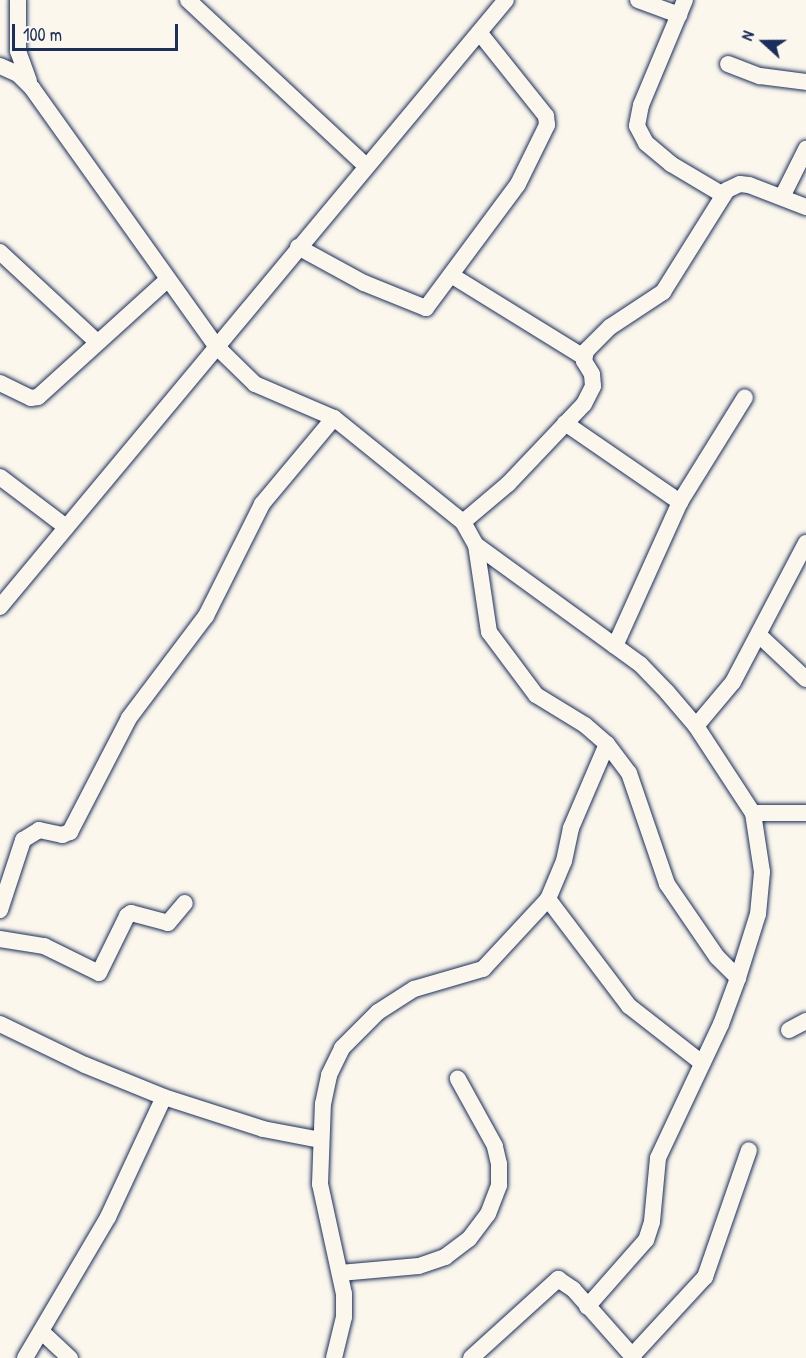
<!DOCTYPE html>
<html>
<head>
<meta charset="utf-8">
<style>
  body { margin:0 }
  #map { position:relative; width:806px; height:1358px; overflow:hidden; background:#fbf7ec; font-family:"Patrick Hand",sans-serif }
  div>[style] { position:absolute }
  [style*='--x'] { left:calc(var(--x)*1px); top:calc(var(--y)*1px); width:calc(var(--w)*1px); rotate:calc(var(--a)*1deg) }
  .roads { filter:drop-shadow(0 0 2px #1b2f5e) drop-shadow(0 0 2px #1b2f5e) }
  .minor>* { height:16px; margin:-8px; padding:0 8px; transform-origin:8px; border-radius:8px; background:#fbf7ec }
  span { translate:-50% -50%; white-space:nowrap; text-align:center; line-height:1.15; -webkit-text-stroke:4.5px #fbf7ec; paint-order:stroke }
  .north { position:absolute; left:734px; top:12px; width:60px; height:60px; -webkit-text-stroke:4px #fbf7ec; paint-order:stroke; rotate:291deg; font-size:16px; font-weight:700; line-height:24px; text-align:center; color:#1b2f5e }
  .north::after { content:''; display:block; margin:auto; width:21px; height:27px; background:#1b2f5e; clip-path:polygon(50% 0,100% 100%,50% 72%,0 100%) }
  .scale { position:absolute; left:12px; top:24px; width:166px; height:27px; box-sizing:border-box; border:3px solid #1b2f5e; border-top:0; padding-left:8px; font-size:18px; line-height:21px; white-space:nowrap; color:#1b2f5e; -webkit-text-stroke:4px #fbf7ec; paint-order:stroke }
</style>
</head>
<body>
<div id="map">
  <div class="roads">
    <div class="minor">
      <div style="--x:18;--y:0;--w:51;--a:90"></div>
      <div style="--x:18;--y:51;--w:32;--a:70"></div>
      <div style="--x:188;--y:0;--w:243;--a:43"></div>
      <div style="--x:638;--y:0;--w:44;--a:20.1"></div>
      <div style="--x:685;--y:0;--w:114;--a:112.7"></div>
      <div style="--x:641;--y:105;--w:21;--a:101"></div>
      <div style="--x:637;--y:126;--w:19;--a:62"></div>
      <div style="--x:646;--y:143;--w:33;--a:40"></div>
      <div style="--x:671;--y:164;--w:61;--a:30.8"></div>
      <div style="--x:728;--y:64;--w:34;--a:21"></div>
      <div style="--x:760;--y:76;--w:46;--a:7.4"></div>
      <div style="--x:0;--y:66;--w:20;--a:24"></div>
      <div style="--x:18;--y:74;--w:20;--a:45"></div>
      <div style="--x:32;--y:88;--w:315;--a:54.5"></div>
      <div style="--x:215;--y:345;--w:56;--a:44.3"></div>
      <div style="--x:255;--y:384;--w:86;--a:23.3"></div>
      <div style="--x:334;--y:418;--w:166;--a:38.9"></div>
      <div style="--x:463;--y:522;--w:26;--a:61"></div>
      <div style="--x:476;--y:545;--w:88;--a:81.5"></div>
      <div style="--x:489;--y:632;--w:79;--a:53.3"></div>
      <div style="--x:536;--y:695;--w:57;--a:31.5"></div>
      <div style="--x:585;--y:725;--w:29;--a:41"></div>
      <div style="--x:607;--y:744;--w:36;--a:53"></div>
      <div style="--x:629;--y:773;--w:117;--a:71.1"></div>
      <div style="--x:667;--y:884;--w:88;--a:55.6"></div>
      <div style="--x:717;--y:957;--w:30;--a:45"></div>
      <div style="--x:782;--y:197;--w:54;--a:-63.4"></div>
      <div style="--x:298;--y:247;--w:75;--a:28.6"></div>
      <div style="--x:364;--y:283;--w:67;--a:22"></div>
      <div style="--x:426;--y:308;--w:154;--a:-53.4"></div>
      <div style="--x:518;--y:184;--w:66;--a:-63.8"></div>
      <div style="--x:547;--y:125;--w:9;--a:-96"></div>
      <div style="--x:546;--y:116;--w:107;--a:-128.6"></div>
      <div style="--x:0;--y:252;--w:131;--a:42.8"></div>
      <div style="--x:451;--y:275;--w:156;--a:31.7"></div>
      <div style="--x:0;--y:383;--w:34;--a:26"></div>
      <div style="--x:31;--y:398;--w:7;--a:-8"></div>
      <div style="--x:38;--y:397;--w:174;--a:-42.2"></div>
      <div style="--x:565;--y:423;--w:140;--a:34.5"></div>
      <div style="--x:0;--y:477;--w:83;--a:37.1"></div>
      <div style="--x:463;--y:522;--w:59;--a:-40.2"></div>
      <div style="--x:508;--y:484;--w:110;--a:-46.5"></div>
      <div style="--x:584;--y:404;--w:20;--a:-63"></div>
      <div style="--x:593;--y:386;--w:12;--a:-95"></div>
      <div style="--x:592;--y:374;--w:15;--a:-122"></div>
      <div style="--x:584;--y:361;--w:10;--a:-79"></div>
      <div style="--x:586;--y:351;--w:34;--a:-45"></div>
      <div style="--x:610;--y:327;--w:64;--a:-33.4"></div>
      <div style="--x:663;--y:292;--w:120;--a:-57.9"></div>
      <div style="--x:727;--y:190;--w:14;--a:-25"></div>
      <div style="--x:740;--y:184;--w:9;--a:6"></div>
      <div style="--x:749;--y:185;--w:61;--a:21.1"></div>
      <div style="--x:476;--y:545;--w:203;--a:36"></div>
      <div style="--x:640;--y:664;--w:39;--a:46"></div>
      <div style="--x:667;--y:692;--w:45;--a:49.5"></div>
      <div style="--x:696;--y:726;--w:104;--a:56.8"></div>
      <div style="--x:753;--y:813;--w:60;--a:81.3"></div>
      <div style="--x:762;--y:872;--w:42;--a:95.4"></div>
      <div style="--x:758;--y:914;--w:67;--a:107.4"></div>
      <div style="--x:738;--y:978;--w:49;--a:110.3"></div>
      <div style="--x:721;--y:1024;--w:148;--a:115.2"></div>
      <div style="--x:658;--y:1158;--w:64;--a:95.4"></div>
      <div style="--x:652;--y:1222;--w:19;--a:108"></div>
      <div style="--x:646;--y:1240;--w:89;--a:131.4"></div>
      <div style="--x:0;--y:607;--w:790;--a:-50.19"></div>
      <div style="--x:760;--y:636;--w:63;--a:43.1"></div>
      <div style="--x:615;--y:646;--w:158;--a:-65.7"></div>
      <div style="--x:680;--y:502;--w:123;--a:-58.2"></div>
      <div style="--x:696;--y:726;--w:57;--a:-49.9"></div>
      <div style="--x:733;--y:682;--w:157;--a:-62.3"></div>
      <div style="--x:753;--y:813;--w:53;--a:0"></div>
      <div style="--x:548;--y:899;--w:134;--a:52.9"></div>
      <div style="--x:629;--y:1006;--w:93;--a:38"></div>
      <div style="--x:0;--y:910;--w:74;--a:-71.8"></div>
      <div style="--x:23;--y:840;--w:19;--a:-32"></div>
      <div style="--x:39;--y:830;--w:24;--a:12"></div>
      <div style="--x:62;--y:835;--w:9;--a:-21"></div>
      <div style="--x:70;--y:832;--w:128;--a:-62.6"></div>
      <div style="--x:129;--y:718;--w:128;--a:-53"></div>
      <div style="--x:206;--y:616;--w:125;--a:-63.4"></div>
      <div style="--x:262;--y:504;--w:112;--a:-50.1"></div>
      <div style="--x:0;--y:939;--w:45;--a:9"></div>
      <div style="--x:44;--y:946;--w:61;--a:26.1"></div>
      <div style="--x:99;--y:973;--w:64;--a:-63.8"></div>
      <div style="--x:127;--y:916;--w:5;--a:-37"></div>
      <div style="--x:131;--y:913;--w:38;--a:15"></div>
      <div style="--x:168;--y:923;--w:26;--a:-50"></div>
      <div style="--x:0;--y:1024;--w:94;--a:25.8"></div>
      <div style="--x:85;--y:1065;--w:85;--a:22.1"></div>
      <div style="--x:164;--y:1097;--w:104;--a:17.9"></div>
      <div style="--x:263;--y:1129;--w:58;--a:10.9"></div>
      <div style="--x:789;--y:1030;--w:19;--a:-28"></div>
      <div style="--x:340;--y:1273;--w:79;--a:-5.1"></div>
      <div style="--x:419;--y:1266;--w:28;--a:-19"></div>
      <div style="--x:445;--y:1257;--w:30;--a:-37"></div>
      <div style="--x:469;--y:1239;--w:31;--a:-53"></div>
      <div style="--x:488;--y:1214;--w:31;--a:-69"></div>
      <div style="--x:499;--y:1185;--w:21;--a:-90"></div>
      <div style="--x:499;--y:1164;--w:18;--a:-103"></div>
      <div style="--x:495;--y:1146;--w:77;--a:-118.9"></div>
      <div style="--x:43;--y:1333;--w:37;--a:43"></div>
      <div style="--x:632;--y:1356;--w:108;--a:-47.3"></div>
      <div style="--x:705;--y:1277;--w:134;--a:-70.9"></div>
      <div style="--x:25;--y:1358;--w:164;--a:-59.5"></div>
      <div style="--x:108;--y:1217;--w:132;--a:-65"></div>
      <div style="--x:334;--y:1358;--w:42;--a:-76.3"></div>
      <div style="--x:344;--y:1317;--w:23;--a:-90"></div>
      <div style="--x:344;--y:1294;--w:113;--a:-102.3"></div>
      <div style="--x:320;--y:1184;--w:80;--a:-87.9"></div>
      <div style="--x:323;--y:1104;--w:30;--a:-78"></div>
      <div style="--x:329;--y:1075;--w:30;--a:-64"></div>
      <div style="--x:342;--y:1048;--w:51;--a:-45"></div>
      <div style="--x:378;--y:1012;--w:43;--a:-32.6"></div>
      <div style="--x:414;--y:989;--w:72;--a:-16.2"></div>
      <div style="--x:483;--y:969;--w:96;--a:-47.1"></div>
      <div style="--x:548;--y:899;--w:41;--a:-67.2"></div>
      <div style="--x:564;--y:861;--w:34;--a:-78"></div>
      <div style="--x:571;--y:828;--w:91;--a:-66.8"></div>
      <div style="--x:471;--y:1358;--w:118;--a:-42.2"></div>
      <div style="--x:558;--y:1279;--w:18;--a:34"></div>
      <div style="--x:573;--y:1289;--w:92;--a:48.5"></div>
    </div>
  </div>
  <div class="north">N</div>
  <div class="scale">100 m</div>
</div>
</body>
</html>
